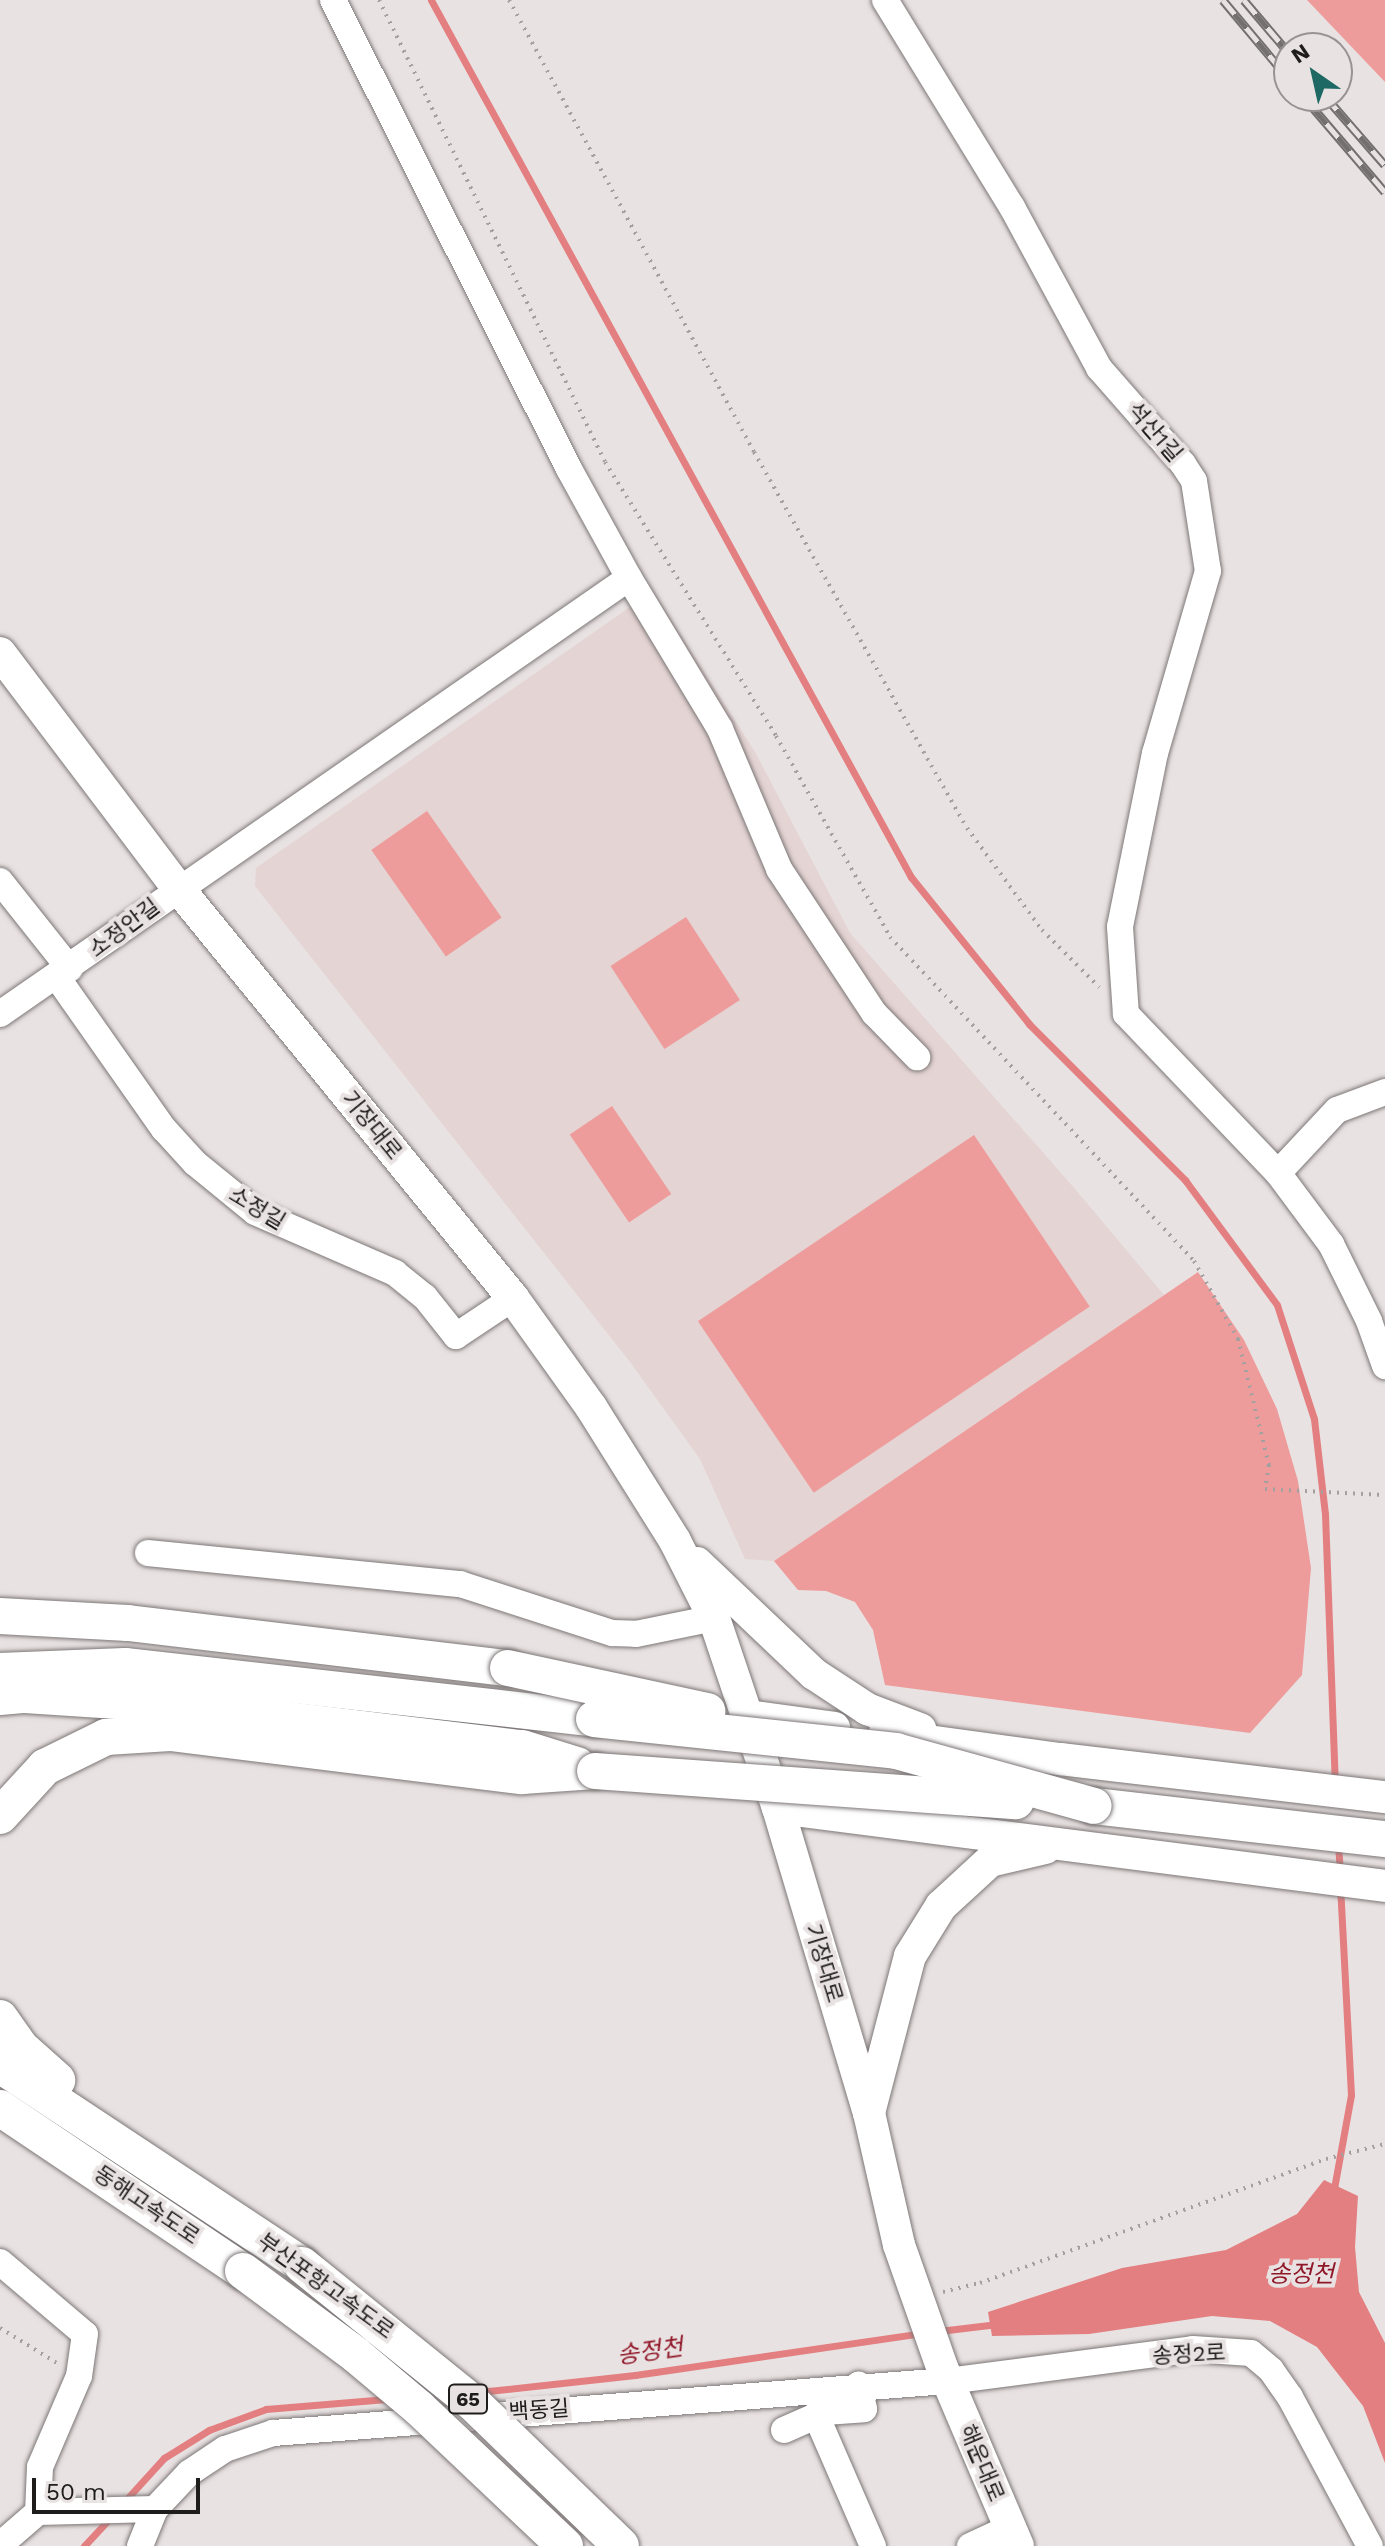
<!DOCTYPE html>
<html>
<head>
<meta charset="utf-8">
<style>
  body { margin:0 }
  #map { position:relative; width:1385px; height:2546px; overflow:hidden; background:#e9e2e2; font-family:"Work Sans","Noto Sans KR",sans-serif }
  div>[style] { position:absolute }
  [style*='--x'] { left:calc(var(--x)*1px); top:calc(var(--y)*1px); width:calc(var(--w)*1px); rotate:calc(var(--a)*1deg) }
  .built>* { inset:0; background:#e4d4d3 }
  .green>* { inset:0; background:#ed9c9b; transform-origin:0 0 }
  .water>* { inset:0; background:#e37f80 }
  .stream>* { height:7px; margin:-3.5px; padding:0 3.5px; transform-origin:3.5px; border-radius:3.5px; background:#e37f80 }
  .path>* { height:4px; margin-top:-2px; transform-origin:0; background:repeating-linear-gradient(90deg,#a5a0a0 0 2px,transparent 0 8px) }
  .roads { filter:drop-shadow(0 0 2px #7d7777) drop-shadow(0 0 2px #7d7777) }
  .minor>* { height:26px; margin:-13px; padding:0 13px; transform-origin:13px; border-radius:13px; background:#fff }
  .major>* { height:32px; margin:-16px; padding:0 16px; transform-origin:16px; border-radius:16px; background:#fff }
  .highway>* { height:36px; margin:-18px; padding:0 18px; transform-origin:18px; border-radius:18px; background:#fff }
  .rail>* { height:9px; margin-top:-4.5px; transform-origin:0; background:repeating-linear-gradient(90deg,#e9e2e2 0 18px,#757070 0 36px); box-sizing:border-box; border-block:2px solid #757070 }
  .bridges { filter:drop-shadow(0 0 2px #7d7777) drop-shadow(0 0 2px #7d7777) }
  .highway-bridge>* { height:36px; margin:-18px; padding:0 18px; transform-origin:18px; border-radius:18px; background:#fff }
  span { translate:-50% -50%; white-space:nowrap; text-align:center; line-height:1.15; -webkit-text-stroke:8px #e9e2e2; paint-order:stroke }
  .shield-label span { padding:2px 6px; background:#e9e2e2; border:2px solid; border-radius:6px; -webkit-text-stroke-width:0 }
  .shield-label { font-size:20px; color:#1f1c1c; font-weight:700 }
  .street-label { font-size:22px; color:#1f1c1c }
  .water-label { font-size:24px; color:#901728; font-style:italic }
  .north { position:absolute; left:1273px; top:32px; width:80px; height:80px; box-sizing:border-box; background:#e9e2e2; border:2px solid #989393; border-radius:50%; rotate:326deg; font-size:22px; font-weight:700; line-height:32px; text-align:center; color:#1f1c1c }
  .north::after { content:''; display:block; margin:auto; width:28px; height:36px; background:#1e6963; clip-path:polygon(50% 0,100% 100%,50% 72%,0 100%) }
  .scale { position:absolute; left:32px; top:2478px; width:168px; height:36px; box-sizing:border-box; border:4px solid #1f1c1c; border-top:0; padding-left:10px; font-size:24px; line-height:28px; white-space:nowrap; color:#1f1c1c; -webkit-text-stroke:6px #e9e2e2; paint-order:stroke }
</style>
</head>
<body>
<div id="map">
  <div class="built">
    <div style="clip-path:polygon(653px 591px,755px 752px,850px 933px,1075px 1189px,1164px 1295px,774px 1561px,745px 1559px,700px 1459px,630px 1362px,255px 886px,256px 868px)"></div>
  </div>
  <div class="green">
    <div style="clip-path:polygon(1307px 0,1385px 0,1385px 82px)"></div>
    <div style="left:427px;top:811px;width:130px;height:68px;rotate:55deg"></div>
    <div style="left:686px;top:917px;width:99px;height:90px;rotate:57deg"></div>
    <div style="left:612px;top:1106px;width:106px;height:51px;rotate:56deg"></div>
    <div style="left:974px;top:1135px;width:207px;height:333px;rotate:56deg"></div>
    <div style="clip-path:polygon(1198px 1272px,1244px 1340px,1277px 1409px,1298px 1481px,1311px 1568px,1302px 1675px,1250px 1733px,885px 1685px,873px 1630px,855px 1602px,826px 1591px,798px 1590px,774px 1561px)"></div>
  </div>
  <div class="water">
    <div style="clip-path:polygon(1324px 2180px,1358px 2196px,1355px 2247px,1359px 2292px,1385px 2343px,1385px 2463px,1363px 2406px,1317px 2347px,1270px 2321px,1212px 2316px,1089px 2334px,992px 2336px,988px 2312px,1122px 2268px,1226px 2250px,1297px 2214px)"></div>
  </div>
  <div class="stream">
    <div style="--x:431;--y:0;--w:1000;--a:61.31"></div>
    <div style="--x:911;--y:877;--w:189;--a:51.2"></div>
    <div style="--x:1029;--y:1024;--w:221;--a:45"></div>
    <div style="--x:1185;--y:1180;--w:155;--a:53.6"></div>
    <div style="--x:1277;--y:1305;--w:120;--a:72"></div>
    <div style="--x:1314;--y:1419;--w:96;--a:83.4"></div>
    <div style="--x:1325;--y:1514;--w:270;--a:87.9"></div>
    <div style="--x:1338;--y:1844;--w:28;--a:86"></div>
    <div style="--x:1333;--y:2194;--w:101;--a:-79.7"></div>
    <div style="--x:1351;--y:2095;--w:207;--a:-93"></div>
    <div style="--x:939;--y:2331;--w:59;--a:-6.8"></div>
    <div style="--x:479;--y:2392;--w:157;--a:-6.2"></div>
    <div style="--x:635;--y:2375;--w:290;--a:-8.3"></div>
    <div style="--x:123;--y:2503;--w:61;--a:-47.7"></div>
    <div style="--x:164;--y:2458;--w:53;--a:-31.9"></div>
    <div style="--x:209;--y:2430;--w:61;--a:-20.2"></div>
    <div style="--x:266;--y:2409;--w:121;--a:-4.7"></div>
    <div style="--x:84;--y:2546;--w:38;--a:-47"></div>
  </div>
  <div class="path">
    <div style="--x:379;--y:0;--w:514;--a:63.93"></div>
    <div style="--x:605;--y:462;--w:323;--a:58"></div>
    <div style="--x:776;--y:736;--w:231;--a:60.4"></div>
    <div style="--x:890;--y:937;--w:444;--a:46.8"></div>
    <div style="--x:1194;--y:1261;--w:90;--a:60.6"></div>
    <div style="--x:1238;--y:1339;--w:130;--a:76.2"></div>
    <div style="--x:1269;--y:1465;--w:24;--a:99"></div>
    <div style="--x:1265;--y:1489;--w:120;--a:2.9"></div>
    <div style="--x:509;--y:0;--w:514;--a:61.54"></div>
    <div style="--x:754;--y:452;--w:432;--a:60.5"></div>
    <div style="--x:967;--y:828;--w:127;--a:53.7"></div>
    <div style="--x:1042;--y:930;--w:81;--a:45"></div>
    <div style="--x:943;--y:2292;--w:38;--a:-14"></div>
    <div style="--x:980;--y:2283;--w:368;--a:-19.7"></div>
    <div style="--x:1326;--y:2159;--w:61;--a:-14.3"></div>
    <div style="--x:0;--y:2328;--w:67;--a:31.6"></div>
  </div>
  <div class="roads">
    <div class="minor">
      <div style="--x:333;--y:0;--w:525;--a:63.29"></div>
      <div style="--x:569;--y:469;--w:124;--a:61.2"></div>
      <div style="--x:629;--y:578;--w:176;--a:58.9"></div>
      <div style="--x:720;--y:729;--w:152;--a:67.1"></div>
      <div style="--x:779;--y:869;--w:173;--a:56.6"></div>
      <div style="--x:874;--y:1013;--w:62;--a:45.7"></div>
      <div style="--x:885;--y:0;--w:243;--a:58.5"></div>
      <div style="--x:1012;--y:207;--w:183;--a:61.6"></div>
      <div style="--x:1099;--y:368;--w:128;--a:48.8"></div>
      <div style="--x:1183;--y:464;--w:20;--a:57"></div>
      <div style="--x:1194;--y:481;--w:91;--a:81.2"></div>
      <div style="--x:1208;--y:571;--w:190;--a:106.2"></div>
      <div style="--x:1155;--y:753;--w:177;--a:101.4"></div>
      <div style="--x:1120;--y:927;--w:87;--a:86.1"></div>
      <div style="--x:1126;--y:1014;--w:220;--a:46.3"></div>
      <div style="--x:1278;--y:1173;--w:89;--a:53.3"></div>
      <div style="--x:1331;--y:1244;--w:86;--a:63.7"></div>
      <div style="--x:1369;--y:1321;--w:48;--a:70.4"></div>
      <div style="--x:0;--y:881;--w:112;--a:51.5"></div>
      <div style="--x:57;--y:977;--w:186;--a:54.9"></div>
      <div style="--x:164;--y:1129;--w:46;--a:47.6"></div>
      <div style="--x:195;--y:1163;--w:77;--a:39.2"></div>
      <div style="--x:255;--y:1212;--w:153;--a:23.5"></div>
      <div style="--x:395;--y:1273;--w:38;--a:39"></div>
      <div style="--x:425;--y:1297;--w:50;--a:51.5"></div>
      <div style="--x:456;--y:1336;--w:69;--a:-33.7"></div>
      <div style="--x:0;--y:1014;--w:765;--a:-34.73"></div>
      <div style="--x:1278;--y:1173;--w:86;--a:-46.9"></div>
      <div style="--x:1337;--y:1110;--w:51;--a:-20.6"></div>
      <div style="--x:148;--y:1553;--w:314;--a:5.7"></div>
      <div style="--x:460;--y:1584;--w:160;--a:17.9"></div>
      <div style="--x:612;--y:1633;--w:24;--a:2"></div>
      <div style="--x:636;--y:1634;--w:80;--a:-11.6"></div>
      <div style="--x:0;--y:2262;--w:111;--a:40.3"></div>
      <div style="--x:85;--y:2334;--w:42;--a:98.1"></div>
      <div style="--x:79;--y:2376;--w:99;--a:113.2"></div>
      <div style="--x:40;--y:2467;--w:45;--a:92.5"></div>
      <div style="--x:816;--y:2415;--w:143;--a:66.5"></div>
      <div style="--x:784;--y:2430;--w:45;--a:-23.7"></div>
      <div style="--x:825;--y:2412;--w:39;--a:-4"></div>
      <div style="--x:864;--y:2409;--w:25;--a:-102"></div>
      <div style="--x:0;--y:2545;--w:50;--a:-41"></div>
      <div style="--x:38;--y:2512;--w:117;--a:-1.5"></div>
      <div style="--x:140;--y:2546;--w:40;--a:-68"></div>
      <div style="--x:155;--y:2509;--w:50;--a:-46.6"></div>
      <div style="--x:189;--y:2473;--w:43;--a:-33.7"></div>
      <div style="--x:225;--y:2449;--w:51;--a:-18.4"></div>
      <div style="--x:273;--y:2433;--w:677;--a:-4.41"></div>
      <div style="--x:948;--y:2381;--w:247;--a:-7.4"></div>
      <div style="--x:1193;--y:2349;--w:58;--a:3.9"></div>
      <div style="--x:1251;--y:2353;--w:26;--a:40"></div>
      <div style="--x:1271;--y:2370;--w:33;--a:55"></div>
      <div style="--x:1290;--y:2397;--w:169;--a:61.8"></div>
      <div style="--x:970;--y:2546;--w:43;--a:-24.8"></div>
    </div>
    <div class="major">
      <div style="--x:0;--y:653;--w:295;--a:52.9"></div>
      <div style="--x:178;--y:888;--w:529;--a:50.75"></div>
      <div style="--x:513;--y:1298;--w:134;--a:54.4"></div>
      <div style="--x:591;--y:1407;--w:158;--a:57.9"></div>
      <div style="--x:675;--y:1541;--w:86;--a:63.1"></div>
      <div style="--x:714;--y:1618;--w:200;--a:71.4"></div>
      <div style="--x:778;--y:1808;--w:318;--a:73.4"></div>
      <div style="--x:869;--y:2113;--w:135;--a:77.2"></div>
      <div style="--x:899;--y:2245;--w:133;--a:70.6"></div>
      <div style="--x:943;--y:2370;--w:191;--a:66.9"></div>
      <div style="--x:697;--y:1563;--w:161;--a:43.5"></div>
      <div style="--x:814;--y:1674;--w:64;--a:33.4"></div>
      <div style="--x:867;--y:1709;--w:57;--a:20.7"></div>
      <div style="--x:748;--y:1716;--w:87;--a:7.9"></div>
      <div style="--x:884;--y:1735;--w:178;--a:7.8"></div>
      <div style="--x:1060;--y:1759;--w:327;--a:6.7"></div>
      <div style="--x:778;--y:1808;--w:612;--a:7.32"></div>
      <div style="--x:869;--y:2113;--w:162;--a:-75.4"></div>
      <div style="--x:910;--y:1956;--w:59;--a:-58.2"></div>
      <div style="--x:941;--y:1906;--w:67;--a:-42.6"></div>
      <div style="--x:990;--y:1861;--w:57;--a:-13.3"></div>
    </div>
    <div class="highway">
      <div style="--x:0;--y:1616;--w:128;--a:3.1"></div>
      <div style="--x:128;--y:1623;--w:383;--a:6.8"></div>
      <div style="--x:0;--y:1671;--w:125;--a:-2.3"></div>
      <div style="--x:125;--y:1666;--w:472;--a:6.4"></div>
      <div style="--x:0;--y:1697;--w:25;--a:-5"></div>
      <div style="--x:25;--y:1695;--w:123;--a:3.7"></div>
      <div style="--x:148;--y:1703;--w:377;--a:6.9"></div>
      <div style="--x:522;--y:1748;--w:58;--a:17.2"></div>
      <div style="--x:1094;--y:1806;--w:293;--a:6.5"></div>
      <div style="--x:0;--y:1816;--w:67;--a:-47.4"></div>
      <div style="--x:45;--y:1767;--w:68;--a:-26.2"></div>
      <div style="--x:106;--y:1737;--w:64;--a:-3.6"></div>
      <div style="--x:170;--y:1733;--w:355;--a:7"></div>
      <div style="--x:522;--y:1776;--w:73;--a:-3.9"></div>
      <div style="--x:0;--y:2018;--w:35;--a:55"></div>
      <div style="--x:20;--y:2047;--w:50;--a:41.7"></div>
      <div style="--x:0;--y:2065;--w:362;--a:33.5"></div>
      <div style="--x:0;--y:2108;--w:293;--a:33.9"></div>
    </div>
  </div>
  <div class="rail">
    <div style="--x:1223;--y:0;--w:103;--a:50.1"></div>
    <div style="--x:1244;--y:0;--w:70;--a:49.7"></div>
    <div style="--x:1303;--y:96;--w:126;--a:49.5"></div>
    <div style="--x:1325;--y:96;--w:91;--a:49"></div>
  </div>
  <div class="bridges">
    <div class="highway-bridge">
      <div style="--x:508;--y:1668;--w:204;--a:12.2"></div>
      <div style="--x:594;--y:1719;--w:304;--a:6"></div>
      <div style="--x:896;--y:1751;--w:205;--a:15.5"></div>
      <div style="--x:595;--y:1771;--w:422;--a:4.1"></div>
      <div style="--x:302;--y:2265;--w:218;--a:38.9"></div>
      <div style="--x:472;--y:2402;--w:207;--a:44"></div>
      <div style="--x:243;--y:2271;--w:141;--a:36.6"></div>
      <div style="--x:356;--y:2355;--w:82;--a:40.1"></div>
      <div style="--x:419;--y:2408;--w:201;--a:43.4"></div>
    </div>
  </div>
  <div class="shield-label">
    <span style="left:468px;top:2399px">65</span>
  </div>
  <div class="street-label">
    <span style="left:1155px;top:432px;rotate:49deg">석산1길</span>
    <span style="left:124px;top:928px;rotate:-37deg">소정안길</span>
    <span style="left:372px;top:1125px;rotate:51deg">기장대로</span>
    <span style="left:257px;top:1208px;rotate:31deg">소정길</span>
    <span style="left:824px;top:1963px;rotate:73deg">기장대로</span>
    <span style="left:147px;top:2205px;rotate:34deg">동해고속도로</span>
    <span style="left:326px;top:2286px;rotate:36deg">부산포항고속도로</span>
    <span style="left:1189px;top:2354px;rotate:-3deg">송정2로</span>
    <span style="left:539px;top:2410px;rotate:-4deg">백동길</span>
    <span style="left:982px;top:2463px;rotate:67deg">해운대로</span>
  </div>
  <div class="water-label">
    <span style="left:1301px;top:2275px">송정천</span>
    <span style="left:650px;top:2352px;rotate:-8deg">송정천</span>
  </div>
  <div class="north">N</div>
  <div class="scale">50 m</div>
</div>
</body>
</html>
